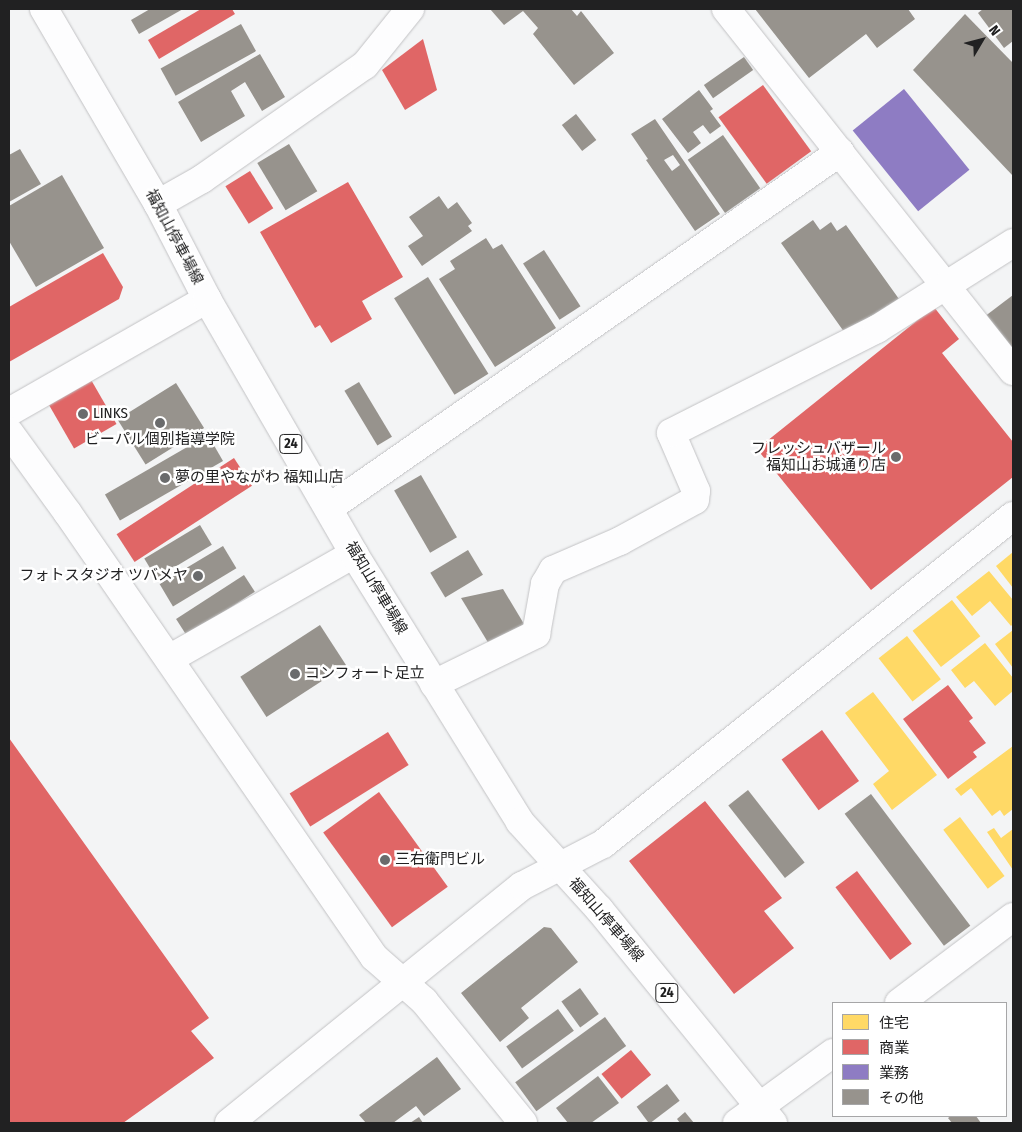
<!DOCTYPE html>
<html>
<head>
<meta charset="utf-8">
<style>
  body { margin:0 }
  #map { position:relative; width:1022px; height:1132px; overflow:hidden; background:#f3f4f5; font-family:"Fira Sans Condensed","Noto Sans JP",sans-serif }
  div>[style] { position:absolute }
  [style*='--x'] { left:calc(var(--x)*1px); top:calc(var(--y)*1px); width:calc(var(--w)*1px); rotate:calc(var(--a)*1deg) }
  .homes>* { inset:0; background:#ffd966; transform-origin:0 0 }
  .shops>* { inset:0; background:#e06666; transform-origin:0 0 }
  .offices>* { inset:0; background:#8e7cc3; transform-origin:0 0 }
  .building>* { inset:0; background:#97938d; transform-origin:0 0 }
  .roads { filter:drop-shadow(0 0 1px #c2c2c4) drop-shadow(0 0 1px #c2c2c4) }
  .minor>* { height:28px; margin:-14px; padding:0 14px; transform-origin:14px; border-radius:14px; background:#fdfdfe }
  .major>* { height:28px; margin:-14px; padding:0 14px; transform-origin:14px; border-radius:14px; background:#fdfdfe }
  .dots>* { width:14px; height:14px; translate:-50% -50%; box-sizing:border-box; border:2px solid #fff; border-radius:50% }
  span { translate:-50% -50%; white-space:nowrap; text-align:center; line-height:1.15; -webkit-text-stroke:5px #fff; paint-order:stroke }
  .shield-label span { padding:1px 4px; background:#fff; border:1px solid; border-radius:4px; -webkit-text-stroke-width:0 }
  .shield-label { font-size:14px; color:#212122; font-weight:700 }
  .street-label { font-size:15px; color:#212122 }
  .poi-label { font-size:15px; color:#212122 }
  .left { translate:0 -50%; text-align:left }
  .right { translate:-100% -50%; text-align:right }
  .frame { position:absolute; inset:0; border:10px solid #212122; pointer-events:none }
  .legend { position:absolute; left:832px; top:1002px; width:175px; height:115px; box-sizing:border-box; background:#fff; border:1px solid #a6a6a7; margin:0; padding:6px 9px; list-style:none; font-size:15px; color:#212122 }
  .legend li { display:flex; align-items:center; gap:10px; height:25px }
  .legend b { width:25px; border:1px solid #a6a6a7 }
  .north { position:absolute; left:957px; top:15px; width:50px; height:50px; -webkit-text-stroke:4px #fff; paint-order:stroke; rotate:53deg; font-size:14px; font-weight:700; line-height:20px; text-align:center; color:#212122 }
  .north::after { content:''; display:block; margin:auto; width:18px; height:22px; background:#212122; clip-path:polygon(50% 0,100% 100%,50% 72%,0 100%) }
</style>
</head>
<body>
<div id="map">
  <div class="homes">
    <div style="clip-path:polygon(1013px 552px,1013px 588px,996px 566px)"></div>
    <div style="clip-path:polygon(989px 571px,1013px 600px,1013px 624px,1011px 626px,990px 601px,972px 616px,956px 597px)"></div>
    <div style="left:952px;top:600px;width:46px;height:50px;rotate:52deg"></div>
    <div style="clip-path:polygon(1013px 630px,1013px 668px,995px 644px)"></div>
    <div style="left:907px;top:636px;width:55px;height:36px;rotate:52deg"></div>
    <div style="clip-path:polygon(985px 643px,1013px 678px,1013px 691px,995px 706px,974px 681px,965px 688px,951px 670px)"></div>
    <div style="clip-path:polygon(873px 692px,937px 775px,892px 810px,873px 784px,889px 771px,845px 713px)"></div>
    <div style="clip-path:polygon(1013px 746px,1013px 809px,1004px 816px,1000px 810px,992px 816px,971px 788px,961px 796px,955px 789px)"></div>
    <div style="left:960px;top:817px;width:74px;height:21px;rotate:53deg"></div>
    <div style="clip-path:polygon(994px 828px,1001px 838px,1013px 829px,1013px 870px,987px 832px)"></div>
  </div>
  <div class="shops">
    <div style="clip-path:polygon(201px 9px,232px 9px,235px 14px,159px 59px,148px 40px)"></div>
    <div style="clip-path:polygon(423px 39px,437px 90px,405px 110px,382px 70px)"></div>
    <div style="left:763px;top:85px;width:82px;height:55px;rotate:54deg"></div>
    <div style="left:250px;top:171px;width:44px;height:29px;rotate:58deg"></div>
    <div style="clip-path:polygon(348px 182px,403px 277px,362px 301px,372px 319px,331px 343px,320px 325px,315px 328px,260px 232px)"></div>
    <div style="clip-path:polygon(103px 253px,123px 287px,119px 299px,9px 362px,9px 307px)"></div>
    <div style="clip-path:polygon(934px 307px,959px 339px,942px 353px,1013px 442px,1013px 477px,871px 590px,757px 449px)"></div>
    <div style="left:90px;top:378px;width:53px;height:49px;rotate:60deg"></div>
    <div style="left:234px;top:458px;width:33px;height:140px;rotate:57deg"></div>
    <div style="clip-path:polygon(948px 685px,973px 718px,969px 721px,986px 743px,973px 752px,977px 757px,948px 779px,903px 719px)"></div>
    <div style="left:822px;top:730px;width:63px;height:50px;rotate:54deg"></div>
    <div style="left:388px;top:732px;width:39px;height:116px;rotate:58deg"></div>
    <div style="clip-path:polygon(9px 738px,209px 1018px,191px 1031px,214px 1058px,123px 1123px,9px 1123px)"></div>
    <div style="left:379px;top:792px;width:117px;height:69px;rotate:54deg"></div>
    <div style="clip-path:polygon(705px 801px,782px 898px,764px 911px,794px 948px,734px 994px,629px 861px)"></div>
    <div style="left:857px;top:871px;width:91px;height:27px;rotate:53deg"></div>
    <div style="left:631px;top:1050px;width:32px;height:38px;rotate:51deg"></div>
  </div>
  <div class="offices">
    <div style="left:904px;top:89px;width:104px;height:66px;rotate:51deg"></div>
  </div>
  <div class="building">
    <div style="clip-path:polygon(150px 9px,183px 9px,139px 34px,131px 20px)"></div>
    <div style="clip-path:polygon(490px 9px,571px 9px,577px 16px,581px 11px,614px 53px,574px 85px,533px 34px,538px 28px,523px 11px,504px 25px)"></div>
    <div style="clip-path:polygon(755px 9px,908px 9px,915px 19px,877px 48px,866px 34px,809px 78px)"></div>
    <div style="clip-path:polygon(983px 9px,1013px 9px,1013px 41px,1004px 48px,978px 13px)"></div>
    <div style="clip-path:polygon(965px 14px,1013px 63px,1013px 176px,913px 70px)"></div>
    <div style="left:241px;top:24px;width:31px;height:92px;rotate:61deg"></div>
    <div style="clip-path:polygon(260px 54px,285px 97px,262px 111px,245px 82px,231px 91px,245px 116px,201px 142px,178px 102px)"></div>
    <div style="left:744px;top:57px;width:16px;height:49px;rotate:55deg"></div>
    <div style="clip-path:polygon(699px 90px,713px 109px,710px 111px,721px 126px,710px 134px,703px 125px,693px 132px,701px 143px,688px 153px,662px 119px)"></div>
    <div style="left:576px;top:114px;width:33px;height:18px;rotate:52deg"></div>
    <div style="clip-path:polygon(evenodd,655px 119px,720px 214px,695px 231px,646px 160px,648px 159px,631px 134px,655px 119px,673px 155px,680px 165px,672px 171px,664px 160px,673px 155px)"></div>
    <div style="left:723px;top:135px;width:65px;height:43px;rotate:55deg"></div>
    <div style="left:289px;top:144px;width:55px;height:37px;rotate:59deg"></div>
    <div style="clip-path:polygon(20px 149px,41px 184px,9px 202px,9px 155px)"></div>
    <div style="clip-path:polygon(62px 175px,104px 248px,36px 287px,9px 241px,9px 206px)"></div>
    <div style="clip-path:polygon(439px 196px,448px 209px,457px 202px,472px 223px,468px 226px,472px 231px,422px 266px,408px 246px,423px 236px,409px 217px)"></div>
    <div style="clip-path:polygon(813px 220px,820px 230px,831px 222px,837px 231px,846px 225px,899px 299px,847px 336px,781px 243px)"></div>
    <div style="clip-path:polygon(486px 238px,493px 249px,502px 244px,556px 328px,495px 367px,439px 279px,455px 269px,450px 261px)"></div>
    <div style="left:544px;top:250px;width:67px;height:25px;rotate:57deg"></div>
    <div style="left:428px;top:277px;width:114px;height:40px;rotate:58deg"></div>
    <div style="clip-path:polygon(1013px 295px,1013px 358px,984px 317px)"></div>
    <div style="left:359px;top:382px;width:64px;height:17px;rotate:59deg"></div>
    <div style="left:176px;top:383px;width:53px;height:69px;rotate:58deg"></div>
    <div style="left:208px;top:435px;width:30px;height:119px;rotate:60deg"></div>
    <div style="left:421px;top:475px;width:72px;height:31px;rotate:60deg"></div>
    <div style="left:200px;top:525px;width:23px;height:65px;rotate:59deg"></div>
    <div style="left:223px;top:546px;width:26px;height:74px;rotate:59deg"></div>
    <div style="left:468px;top:550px;width:29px;height:44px;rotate:59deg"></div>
    <div style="left:244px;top:575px;width:20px;height:81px;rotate:57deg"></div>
    <div style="clip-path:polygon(503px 589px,527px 629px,492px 649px,461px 598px)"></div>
    <div style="left:320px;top:625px;width:48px;height:95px;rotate:57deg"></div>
    <div style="left:748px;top:790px;width:92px;height:25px;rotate:52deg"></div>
    <div style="left:871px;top:794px;width:165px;height:33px;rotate:53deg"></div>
    <div style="clip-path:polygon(544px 927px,551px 928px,578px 962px,521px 1008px,529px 1018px,500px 1042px,461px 993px)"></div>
    <div style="left:580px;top:988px;width:32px;height:23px;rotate:54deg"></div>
    <div style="left:558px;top:1009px;width:27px;height:64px;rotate:54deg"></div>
    <div style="left:605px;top:1017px;width:36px;height:111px;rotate:54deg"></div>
    <div style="clip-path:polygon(437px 1057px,461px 1089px,424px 1116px,416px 1106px,393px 1123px,366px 1123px,359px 1115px)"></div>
    <div style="clip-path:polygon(598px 1076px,619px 1103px,591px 1123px,568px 1123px,556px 1108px)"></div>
    <div style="left:667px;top:1084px;width:21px;height:38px;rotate:53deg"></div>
    <div style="clip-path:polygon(685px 1112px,694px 1123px,680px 1123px,677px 1119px)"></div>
    <div style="clip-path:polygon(951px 1116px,976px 1116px,981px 1123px,952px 1123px,948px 1118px)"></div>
    <div style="clip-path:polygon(419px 1117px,423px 1123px,410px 1123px)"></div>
  </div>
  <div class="roads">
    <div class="minor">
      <div style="--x:726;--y:9;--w:462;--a:51.6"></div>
      <div style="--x:158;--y:204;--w:51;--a:-29.6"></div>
      <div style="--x:202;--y:179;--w:199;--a:-35"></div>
      <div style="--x:365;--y:65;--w:72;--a:-51.2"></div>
      <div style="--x:9;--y:412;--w:228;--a:-29.7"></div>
      <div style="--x:9;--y:432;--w:99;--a:54.1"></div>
      <div style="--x:67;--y:512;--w:541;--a:55.4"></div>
      <div style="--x:374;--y:957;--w:67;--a:41.3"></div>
      <div style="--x:424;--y:1001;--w:157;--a:50.9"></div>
      <div style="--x:329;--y:508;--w:623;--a:-34.86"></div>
      <div style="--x:169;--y:659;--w:213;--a:-29.6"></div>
      <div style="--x:434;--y:684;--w:114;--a:-26.1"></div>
      <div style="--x:536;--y:634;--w:51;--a:-79.8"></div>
      <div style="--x:545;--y:584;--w:16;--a:-60"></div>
      <div style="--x:553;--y:570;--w:73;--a:-23.4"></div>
      <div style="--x:620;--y:541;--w:85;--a:-28.7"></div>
      <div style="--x:695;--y:500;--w:9;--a:-84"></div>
      <div style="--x:696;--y:491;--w:63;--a:-113.3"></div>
      <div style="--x:671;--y:433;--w:231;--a:-26.8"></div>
      <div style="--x:877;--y:329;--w:161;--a:-32.3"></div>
      <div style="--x:899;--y:1003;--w:143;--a:-37"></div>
      <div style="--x:229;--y:1123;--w:377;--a:-39"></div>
      <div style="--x:522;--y:886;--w:91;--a:-27.4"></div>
      <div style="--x:603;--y:844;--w:525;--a:-38.66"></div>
      <div style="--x:737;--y:1123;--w:119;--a:-36.1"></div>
    </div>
    <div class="major">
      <div style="--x:44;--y:9;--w:226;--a:59.7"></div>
      <div style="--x:158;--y:204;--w:107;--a:62.7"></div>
      <div style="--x:207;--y:299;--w:294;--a:60"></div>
      <div style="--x:354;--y:554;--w:315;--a:58.2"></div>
      <div style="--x:520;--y:822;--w:118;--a:47.8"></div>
      <div style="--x:599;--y:909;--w:276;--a:50.9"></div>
    </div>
  </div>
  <div class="dots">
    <div style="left:83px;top:414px;background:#6a6b6c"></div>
    <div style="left:160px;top:423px;background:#6a6b6c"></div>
    <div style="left:896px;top:457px;background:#6a6b6c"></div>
    <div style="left:165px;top:478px;background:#6a6b6c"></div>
    <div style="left:198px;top:576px;background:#6a6b6c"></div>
    <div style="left:295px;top:674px;background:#6a6b6c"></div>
    <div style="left:385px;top:860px;background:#6a6b6c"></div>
  </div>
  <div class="shield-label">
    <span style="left:291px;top:444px">24</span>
    <span style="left:667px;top:993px">24</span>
  </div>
  <div class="street-label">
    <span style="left:174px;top:237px;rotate:62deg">福知山停車場線</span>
    <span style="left:376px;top:588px;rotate:59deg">福知山停車場線</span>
    <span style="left:606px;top:920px;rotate:49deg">福知山停車場線</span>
  </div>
  <div class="poi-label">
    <span class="left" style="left:93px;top:414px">LINKS</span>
    <span style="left:160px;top:440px">ビーパル個別指導学院</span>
    <span class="right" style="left:886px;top:457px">フレッシュバザール<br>福知山お城通り店</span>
    <span class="left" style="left:175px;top:478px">夢の里やながわ 福知山店</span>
    <span class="right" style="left:188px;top:576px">フォトスタジオ ツバメヤ</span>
    <span class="left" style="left:305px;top:674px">コンフォート足立</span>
    <span class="left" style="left:395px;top:860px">三右衛門ビル</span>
  </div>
  <div class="frame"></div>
  <ul class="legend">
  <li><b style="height:14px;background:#ffd966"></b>住宅</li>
  <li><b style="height:14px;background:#e06666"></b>商業</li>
  <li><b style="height:14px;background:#8e7cc3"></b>業務</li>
  <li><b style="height:14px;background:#97938d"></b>その他</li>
  </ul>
  <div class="north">N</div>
</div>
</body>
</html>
